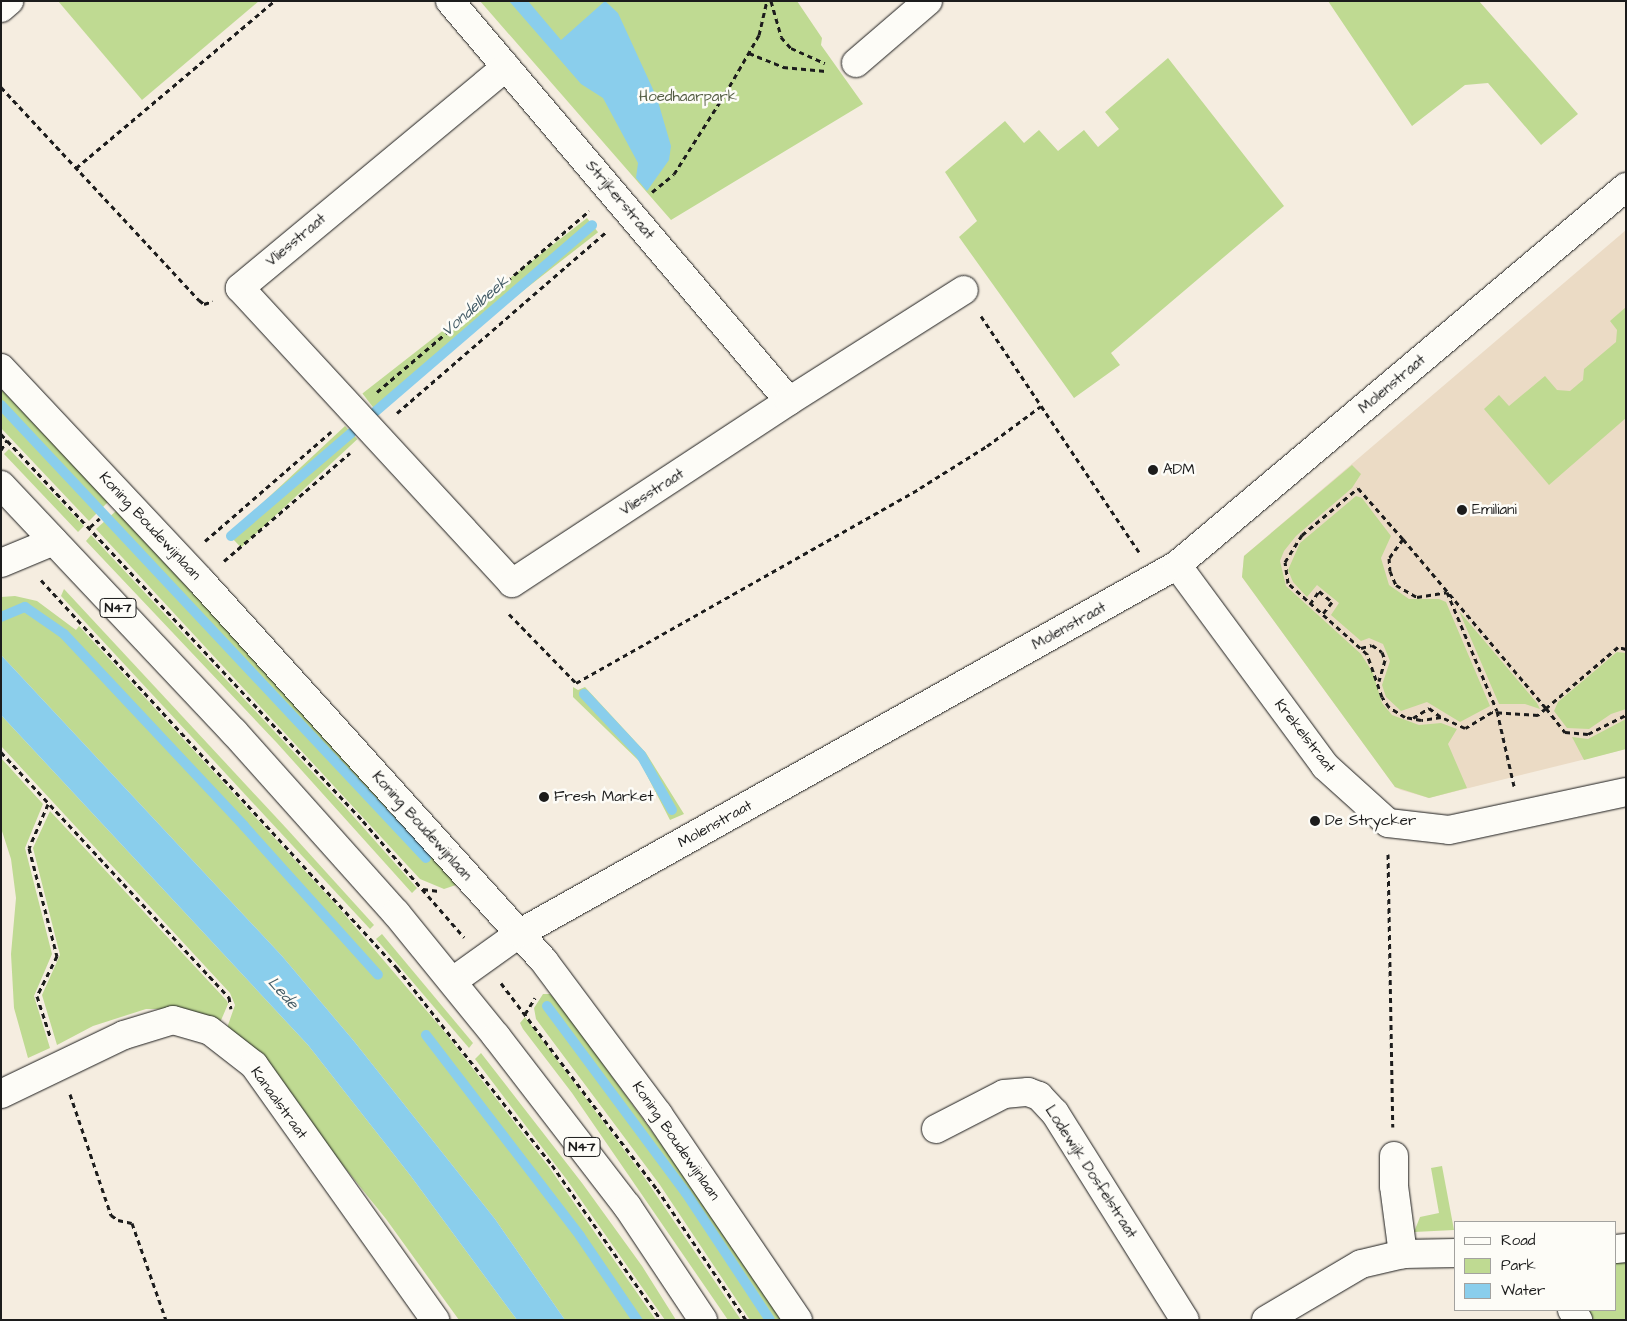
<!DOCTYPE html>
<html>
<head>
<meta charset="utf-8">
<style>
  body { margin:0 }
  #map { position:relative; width:1627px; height:1321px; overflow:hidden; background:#f5ede0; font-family:"Architects Daughter",sans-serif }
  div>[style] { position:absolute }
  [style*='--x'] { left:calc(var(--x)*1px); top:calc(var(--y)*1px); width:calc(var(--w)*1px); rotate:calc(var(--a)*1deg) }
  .built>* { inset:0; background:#ebdbc5 }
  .green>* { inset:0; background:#bfda92; transform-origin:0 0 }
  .water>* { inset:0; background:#8aceec }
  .stream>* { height:10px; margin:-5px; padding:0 5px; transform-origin:5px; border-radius:5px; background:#8aceec }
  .path>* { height:3px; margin-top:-1.5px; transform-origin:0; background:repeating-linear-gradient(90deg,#1c1c1c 0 5px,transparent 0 9px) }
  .roads { filter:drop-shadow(0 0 1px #1c1c1c) drop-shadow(0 0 1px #1c1c1c) }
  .street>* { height:28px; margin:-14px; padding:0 14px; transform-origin:14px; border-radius:14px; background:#fdfcf7 }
  .secondary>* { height:28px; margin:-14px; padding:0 14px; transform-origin:14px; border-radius:14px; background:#fdfcf7 }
  .primary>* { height:28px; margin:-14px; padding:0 14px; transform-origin:14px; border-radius:14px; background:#fdfcf7 }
  .dots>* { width:14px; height:14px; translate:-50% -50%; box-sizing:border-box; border:2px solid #fdfcf7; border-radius:50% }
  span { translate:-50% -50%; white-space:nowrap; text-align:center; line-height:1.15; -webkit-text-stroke:5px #fdfcf7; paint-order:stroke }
  .shield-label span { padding:1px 4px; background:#fdfcf7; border:1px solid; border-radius:4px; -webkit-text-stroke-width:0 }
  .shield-label { font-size:14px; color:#1c1c1c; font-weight:700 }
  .park-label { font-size:15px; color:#555e45 }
  .street-label { font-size:15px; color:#1c1c1c }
  .poi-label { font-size:15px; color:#1c1c1c }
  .left { translate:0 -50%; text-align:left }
  .water-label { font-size:16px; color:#425a65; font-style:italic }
  .frame { position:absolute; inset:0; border:2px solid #1c1c1c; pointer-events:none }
  .legend { position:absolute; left:1454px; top:1221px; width:162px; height:90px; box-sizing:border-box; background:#fdfcf7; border:1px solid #a3a29f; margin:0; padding:6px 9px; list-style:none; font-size:15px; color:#1c1c1c }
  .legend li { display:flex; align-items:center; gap:10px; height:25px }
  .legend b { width:25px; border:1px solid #a3a29f }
</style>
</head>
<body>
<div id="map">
  <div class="built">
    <div style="clip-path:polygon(1626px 230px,1626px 749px,1429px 798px,1401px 790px,1395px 787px,1242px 577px,1244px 556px)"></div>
  </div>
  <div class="green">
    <div style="clip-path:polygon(58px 1px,259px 1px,142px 100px)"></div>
    <div style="clip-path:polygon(480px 1px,797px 1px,822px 38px,821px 45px,863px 104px,671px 220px)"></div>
    <div style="clip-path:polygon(1328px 1px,1479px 1px,1578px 114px,1541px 145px,1488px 83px,1465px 85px,1412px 126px)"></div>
    <div style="clip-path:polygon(1168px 58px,1284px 206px,1111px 353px,1120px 365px,1074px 398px,959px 237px,977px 221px,945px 172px,1005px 121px,1024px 143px,1039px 130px,1058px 151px,1084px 130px,1098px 147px,1119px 129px,1105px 112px)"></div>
    <div style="left:587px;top:218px;width:18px;height:285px;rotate:52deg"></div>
    <div style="clip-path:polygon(1626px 307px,1626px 418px,1549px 485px,1484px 409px,1499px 395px,1509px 406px,1545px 376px,1557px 390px,1570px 391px,1583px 380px,1584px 369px,1616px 342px,1617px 330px,1610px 321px)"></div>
    <div style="clip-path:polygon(1px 389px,108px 502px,89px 521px,1px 428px)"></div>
    <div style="left:345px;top:426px;width:18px;height:159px;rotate:47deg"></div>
    <div style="clip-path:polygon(9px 449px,84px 526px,78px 532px,4px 454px)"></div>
    <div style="clip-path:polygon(1352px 465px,1361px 474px,1352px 488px,1296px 536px,1284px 551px,1280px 561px,1286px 586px,1361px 654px,1373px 673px,1382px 703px,1392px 715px,1419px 725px,1441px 723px,1457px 729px,1448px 744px,1467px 788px,1429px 798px,1395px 787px,1242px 577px,1244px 556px)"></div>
    <div style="clip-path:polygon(1356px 496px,1362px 498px,1391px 536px,1381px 558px,1389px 585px,1409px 599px,1439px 599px,1446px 602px,1490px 706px,1460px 722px,1427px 702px,1401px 711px,1386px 697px,1382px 685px,1390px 661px,1383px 644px,1369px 638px,1361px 641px,1331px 615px,1339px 603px,1317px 585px,1307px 597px,1293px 582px,1288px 570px,1300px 543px)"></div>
    <div style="clip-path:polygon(116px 511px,266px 671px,459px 884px,444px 889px,420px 879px,96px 529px)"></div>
    <div style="clip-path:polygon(91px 535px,345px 807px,417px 888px,412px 893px,277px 743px,86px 541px)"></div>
    <div style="clip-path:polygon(64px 589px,287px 829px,374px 925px,370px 929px,61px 596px)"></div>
    <div style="clip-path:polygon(15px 596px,37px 601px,76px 630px,79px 626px,339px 908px,443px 1030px,549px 1167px,656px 1320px,565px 1320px,495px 1219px,353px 1040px,282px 956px,1px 655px,1px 597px)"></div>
    <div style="clip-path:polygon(1459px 611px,1537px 703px,1540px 709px,1525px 704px,1499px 704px)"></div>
    <div style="clip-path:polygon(1617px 652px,1626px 653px,1626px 709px,1611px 714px,1589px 729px,1567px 728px,1554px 711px,1558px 702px)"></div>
    <div style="clip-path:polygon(573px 687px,578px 690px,585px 687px,646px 753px,684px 814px,670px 820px,640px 762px,573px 697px)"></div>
    <div style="clip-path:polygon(1px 715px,308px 1045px,410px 1175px,517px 1320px,459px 1320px,386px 1219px,292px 1102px,227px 1028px,235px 1005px,230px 993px,1px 746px)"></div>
    <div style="clip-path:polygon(1626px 719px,1626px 749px,1584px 760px,1572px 737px,1588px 739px)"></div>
    <div style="clip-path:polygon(1px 758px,43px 804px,25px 848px,52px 954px,34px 996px,50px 1048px,28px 1058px,14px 1008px,11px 954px,16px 898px,11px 859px,1px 828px)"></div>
    <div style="clip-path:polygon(50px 811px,227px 1001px,228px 1004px,219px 1025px,166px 1009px,146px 1009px,93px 1026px,57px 1045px,42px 995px,60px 955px,33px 848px)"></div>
    <div style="clip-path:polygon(382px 934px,473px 1043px,469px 1048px,376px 939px)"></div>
    <div style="clip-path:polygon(543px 994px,550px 994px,558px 1002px,717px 1221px,784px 1320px,750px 1320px,660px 1185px,536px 1019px,534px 1008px)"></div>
    <div style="clip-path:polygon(525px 1017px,642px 1174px,741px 1320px,728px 1320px,572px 1093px,523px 1029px,520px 1023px)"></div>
    <div style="clip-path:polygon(481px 1053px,582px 1183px,642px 1266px,676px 1320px,665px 1320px,567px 1180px,475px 1059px)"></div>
    <div style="clip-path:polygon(1442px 1166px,1454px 1230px,1414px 1232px,1420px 1217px,1439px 1213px,1431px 1168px)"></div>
    <div style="clip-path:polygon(1616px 1258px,1626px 1258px,1626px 1320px,1594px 1320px,1589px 1310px,1616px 1310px)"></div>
  </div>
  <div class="water">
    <div style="clip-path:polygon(509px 1px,528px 1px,561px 40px,605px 1px,618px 13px,657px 98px,671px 146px,669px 160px,647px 191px,636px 178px,638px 163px,603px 98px,581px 84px)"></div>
    <div style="clip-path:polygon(1px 655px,282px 956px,353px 1040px,495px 1219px,565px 1320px,517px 1320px,410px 1175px,308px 1045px,1px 715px)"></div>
  </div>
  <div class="stream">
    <div style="--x:1;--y:405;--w:621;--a:46.83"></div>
    <div style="--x:376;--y:411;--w:285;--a:-40.7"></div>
    <div style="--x:231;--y:536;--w:158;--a:-40.6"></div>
    <div style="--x:1;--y:617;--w:26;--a:-23"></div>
    <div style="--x:25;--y:607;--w:47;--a:34.7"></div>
    <div style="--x:64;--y:634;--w:263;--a:46.8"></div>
    <div style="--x:244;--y:826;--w:200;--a:48"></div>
    <div style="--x:584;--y:694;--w:83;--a:46.9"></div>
    <div style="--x:641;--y:755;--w:63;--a:60.6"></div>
    <div style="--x:547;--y:1006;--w:233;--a:53.4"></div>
    <div style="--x:686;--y:1193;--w:152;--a:56.5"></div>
    <div style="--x:426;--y:1035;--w:253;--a:52.5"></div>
    <div style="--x:580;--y:1236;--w:102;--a:55.8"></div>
  </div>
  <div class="path">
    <div style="--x:771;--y:1;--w:37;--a:74"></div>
    <div style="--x:781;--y:37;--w:15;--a:48"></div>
    <div style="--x:791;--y:48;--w:37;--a:24"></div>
    <div style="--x:749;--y:53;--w:37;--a:22"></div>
    <div style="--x:783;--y:67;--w:43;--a:5.3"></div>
    <div style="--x:1;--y:87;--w:291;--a:47.1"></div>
    <div style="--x:199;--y:300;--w:6;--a:39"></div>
    <div style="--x:204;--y:304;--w:9;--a:-18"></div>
    <div style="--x:76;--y:168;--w:259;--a:-40.1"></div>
    <div style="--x:652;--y:192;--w:28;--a:-39"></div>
    <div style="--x:674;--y:174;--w:95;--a:-57.5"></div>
    <div style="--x:725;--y:94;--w:68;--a:-60"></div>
    <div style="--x:759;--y:35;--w:35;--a:-77"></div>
    <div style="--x:981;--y:316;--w:284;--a:56.2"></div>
    <div style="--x:377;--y:392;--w:279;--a:-40.5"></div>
    <div style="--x:397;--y:413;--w:276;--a:-40.9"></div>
    <div style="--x:1;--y:434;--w:530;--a:46.91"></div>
    <div style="--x:363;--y:821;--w:154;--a:49"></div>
    <div style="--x:1;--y:450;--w:12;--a:-59"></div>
    <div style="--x:90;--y:527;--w:13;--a:-42"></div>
    <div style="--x:1403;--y:539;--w:24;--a:126"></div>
    <div style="--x:1389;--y:558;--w:13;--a:86"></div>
    <div style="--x:1390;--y:571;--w:15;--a:67"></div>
    <div style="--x:1396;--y:585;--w:24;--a:30"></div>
    <div style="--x:1417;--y:597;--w:30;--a:-9"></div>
    <div style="--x:1447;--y:592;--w:129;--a:67.2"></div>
    <div style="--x:1497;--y:711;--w:77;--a:77.2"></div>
    <div style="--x:205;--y:541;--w:167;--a:-40.9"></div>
    <div style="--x:224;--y:561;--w:166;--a:-40.6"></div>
    <div style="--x:41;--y:580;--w:527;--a:47.46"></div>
    <div style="--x:397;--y:968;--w:251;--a:51.8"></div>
    <div style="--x:552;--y:1165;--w:189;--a:54.9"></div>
    <div style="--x:1310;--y:604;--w:16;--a:-55"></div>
    <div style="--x:1319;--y:591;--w:17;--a:40"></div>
    <div style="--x:1332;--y:602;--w:16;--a:128"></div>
    <div style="--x:509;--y:614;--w:96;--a:45.8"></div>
    <div style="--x:576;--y:683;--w:395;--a:-29.5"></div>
    <div style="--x:920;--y:488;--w:79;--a:-32.1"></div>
    <div style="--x:987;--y:446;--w:67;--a:-36.5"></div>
    <div style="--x:1361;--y:648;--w:11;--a:-15"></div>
    <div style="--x:1372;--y:645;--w:12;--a:35"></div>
    <div style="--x:1382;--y:652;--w:9;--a:69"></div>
    <div style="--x:1385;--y:660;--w:22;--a:106"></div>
    <div style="--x:1626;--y:649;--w:8;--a:-166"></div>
    <div style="--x:1618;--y:647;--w:94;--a:139.7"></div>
    <div style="--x:1546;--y:708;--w:11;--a:139"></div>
    <div style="--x:1538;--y:715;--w:46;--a:-176.3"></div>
    <div style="--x:1492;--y:712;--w:31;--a:149"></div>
    <div style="--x:1465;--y:728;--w:26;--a:-155"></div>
    <div style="--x:1441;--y:717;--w:20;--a:171"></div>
    <div style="--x:1421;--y:720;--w:16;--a:-169"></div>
    <div style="--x:1405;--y:717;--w:19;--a:-148"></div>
    <div style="--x:1389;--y:707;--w:12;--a:-125"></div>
    <div style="--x:1382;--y:697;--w:46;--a:-109.2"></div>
    <div style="--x:1367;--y:654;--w:106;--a:-138.1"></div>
    <div style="--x:1288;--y:583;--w:21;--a:-98"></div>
    <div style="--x:1285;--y:562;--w:32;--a:-58"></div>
    <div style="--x:1302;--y:535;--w:73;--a:-40"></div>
    <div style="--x:1358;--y:488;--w:68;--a:48.6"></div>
    <div style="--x:1403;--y:539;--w:221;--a:49.8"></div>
    <div style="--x:1546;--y:708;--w:31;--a:52"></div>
    <div style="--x:1565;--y:732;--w:23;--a:5"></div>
    <div style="--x:1588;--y:734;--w:42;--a:-26.6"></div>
    <div style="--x:1413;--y:718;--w:19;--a:-32"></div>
    <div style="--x:1429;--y:708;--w:15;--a:37"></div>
    <div style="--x:1;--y:752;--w:335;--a:47.1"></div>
    <div style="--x:229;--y:997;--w:12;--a:81"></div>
    <div style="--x:48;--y:804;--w:48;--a:113.4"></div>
    <div style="--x:29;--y:848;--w:112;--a:75.5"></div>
    <div style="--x:57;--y:956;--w:45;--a:116.6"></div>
    <div style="--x:37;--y:996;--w:42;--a:72"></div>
    <div style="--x:1388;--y:854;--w:273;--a:89"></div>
    <div style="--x:423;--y:889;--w:16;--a:7"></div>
    <div style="--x:501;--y:983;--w:258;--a:52.9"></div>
    <div style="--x:657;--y:1189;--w:158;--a:55.8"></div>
    <div style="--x:525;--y:1014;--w:19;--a:-58"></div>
    <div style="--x:70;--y:1094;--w:128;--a:71.3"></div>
    <div style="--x:111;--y:1215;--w:9;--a:36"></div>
    <div style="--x:118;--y:1220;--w:14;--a:12"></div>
    <div style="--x:132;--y:1223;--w:103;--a:70.7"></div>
  </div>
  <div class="roads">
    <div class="street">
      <div style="--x:450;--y:1;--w:524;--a:49.72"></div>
      <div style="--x:1;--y:8;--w:11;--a:-41"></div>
      <div style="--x:856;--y:63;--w:95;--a:-40.7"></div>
      <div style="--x:506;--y:67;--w:346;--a:140.3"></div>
      <div style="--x:240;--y:288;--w:401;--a:47.3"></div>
      <div style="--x:512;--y:583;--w:331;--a:-33.3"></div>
      <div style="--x:789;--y:401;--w:207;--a:-32.4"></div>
      <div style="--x:1;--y:368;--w:292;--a:46.8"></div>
      <div style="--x:201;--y:581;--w:512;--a:47.93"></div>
      <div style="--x:544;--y:961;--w:191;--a:53.3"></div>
      <div style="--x:658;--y:1114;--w:249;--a:55.8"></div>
      <div style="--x:1177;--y:565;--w:250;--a:53.6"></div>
      <div style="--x:1325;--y:766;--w:85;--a:42.1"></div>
      <div style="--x:1388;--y:823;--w:61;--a:6.5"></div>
      <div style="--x:1449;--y:830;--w:181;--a:-12.1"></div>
      <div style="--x:453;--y:981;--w:82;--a:-35.6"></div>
      <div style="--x:520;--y:933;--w:753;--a:-29.25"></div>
      <div style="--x:1177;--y:565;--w:587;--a:-40.09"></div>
      <div style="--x:1;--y:1094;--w:136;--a:-25.6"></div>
      <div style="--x:124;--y:1035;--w:51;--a:-17"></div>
      <div style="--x:173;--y:1020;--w:37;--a:16"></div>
      <div style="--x:209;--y:1030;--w:57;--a:37.9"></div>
      <div style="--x:254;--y:1065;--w:313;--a:54.6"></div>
      <div style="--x:936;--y:1129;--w:76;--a:-27.2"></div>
      <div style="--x:1004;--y:1094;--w:24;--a:-5"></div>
      <div style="--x:1028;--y:1092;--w:12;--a:20"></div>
      <div style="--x:1039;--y:1096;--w:23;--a:47"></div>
      <div style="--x:1055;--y:1113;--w:244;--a:57.9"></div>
      <div style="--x:1394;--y:1156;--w:30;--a:90"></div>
      <div style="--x:1394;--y:1186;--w:69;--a:82.5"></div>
      <div style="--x:1616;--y:1249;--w:10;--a:-6"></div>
      <div style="--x:1572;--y:1310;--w:12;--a:59"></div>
      <div style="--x:1266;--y:1320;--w:110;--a:-30.5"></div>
      <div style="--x:1361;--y:1264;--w:43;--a:-13.4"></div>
      <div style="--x:1403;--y:1254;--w:53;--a:-1.1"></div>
    </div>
    <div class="secondary">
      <div style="--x:1;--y:563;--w:57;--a:-22.5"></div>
    </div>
    <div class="primary">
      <div style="--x:1;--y:485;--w:340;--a:46.7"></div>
      <div style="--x:234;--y:732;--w:243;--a:48.2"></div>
      <div style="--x:396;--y:913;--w:159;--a:50.9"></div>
      <div style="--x:496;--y:1036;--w:215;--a:52.4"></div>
      <div style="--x:627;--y:1206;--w:137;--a:56.3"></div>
    </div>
  </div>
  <div class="dots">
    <div style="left:1153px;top:470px;background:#1c1c1c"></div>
    <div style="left:1462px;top:510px;background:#1c1c1c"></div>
    <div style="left:544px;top:797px;background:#1c1c1c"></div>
    <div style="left:1315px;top:821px;background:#1c1c1c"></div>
  </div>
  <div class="shield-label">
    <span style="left:118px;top:608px">N47</span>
    <span style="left:582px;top:1147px">N47</span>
  </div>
  <div class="park-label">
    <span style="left:688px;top:97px">Hoedhaarpark</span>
  </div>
  <div class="street-label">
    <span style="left:620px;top:200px;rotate:50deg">Strijkerstraat</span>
    <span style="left:296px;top:240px;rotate:-40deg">Vliesstraat</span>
    <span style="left:1392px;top:384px;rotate:-40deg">Molenstraat</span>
    <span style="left:652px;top:492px;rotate:-33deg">Vliesstraat</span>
    <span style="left:150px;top:526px;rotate:47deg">Koning Boudewijnlaan</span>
    <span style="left:1069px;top:626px;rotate:-29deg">Molenstraat</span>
    <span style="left:1305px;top:736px;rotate:52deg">Krekelstraat</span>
    <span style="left:715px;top:824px;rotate:-29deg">Molenstraat</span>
    <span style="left:422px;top:826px;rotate:48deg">Koning Boudewijnlaan</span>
    <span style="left:279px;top:1103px;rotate:54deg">Kanaalstraat</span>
    <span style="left:676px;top:1141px;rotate:55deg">Koning Boudewijnlaan</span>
    <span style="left:1091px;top:1172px;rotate:57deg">Lodewijk Dosfelstraat</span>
  </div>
  <div class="poi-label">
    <span class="left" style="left:1163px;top:470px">ADM</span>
    <span class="left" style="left:1472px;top:510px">Emiliani</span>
    <span class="left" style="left:554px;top:797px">Fresh Market</span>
    <span class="left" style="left:1325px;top:821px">De Strycker</span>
  </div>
  <div class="water-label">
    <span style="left:475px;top:306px;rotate:-41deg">Vondelbeek</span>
    <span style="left:283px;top:993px;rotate:48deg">Lede</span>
  </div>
  <div class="frame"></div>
  <ul class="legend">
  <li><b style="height:6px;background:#fdfcf7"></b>Road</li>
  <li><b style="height:14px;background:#bfda92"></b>Park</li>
  <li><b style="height:14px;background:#8aceec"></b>Water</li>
  </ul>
</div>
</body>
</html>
